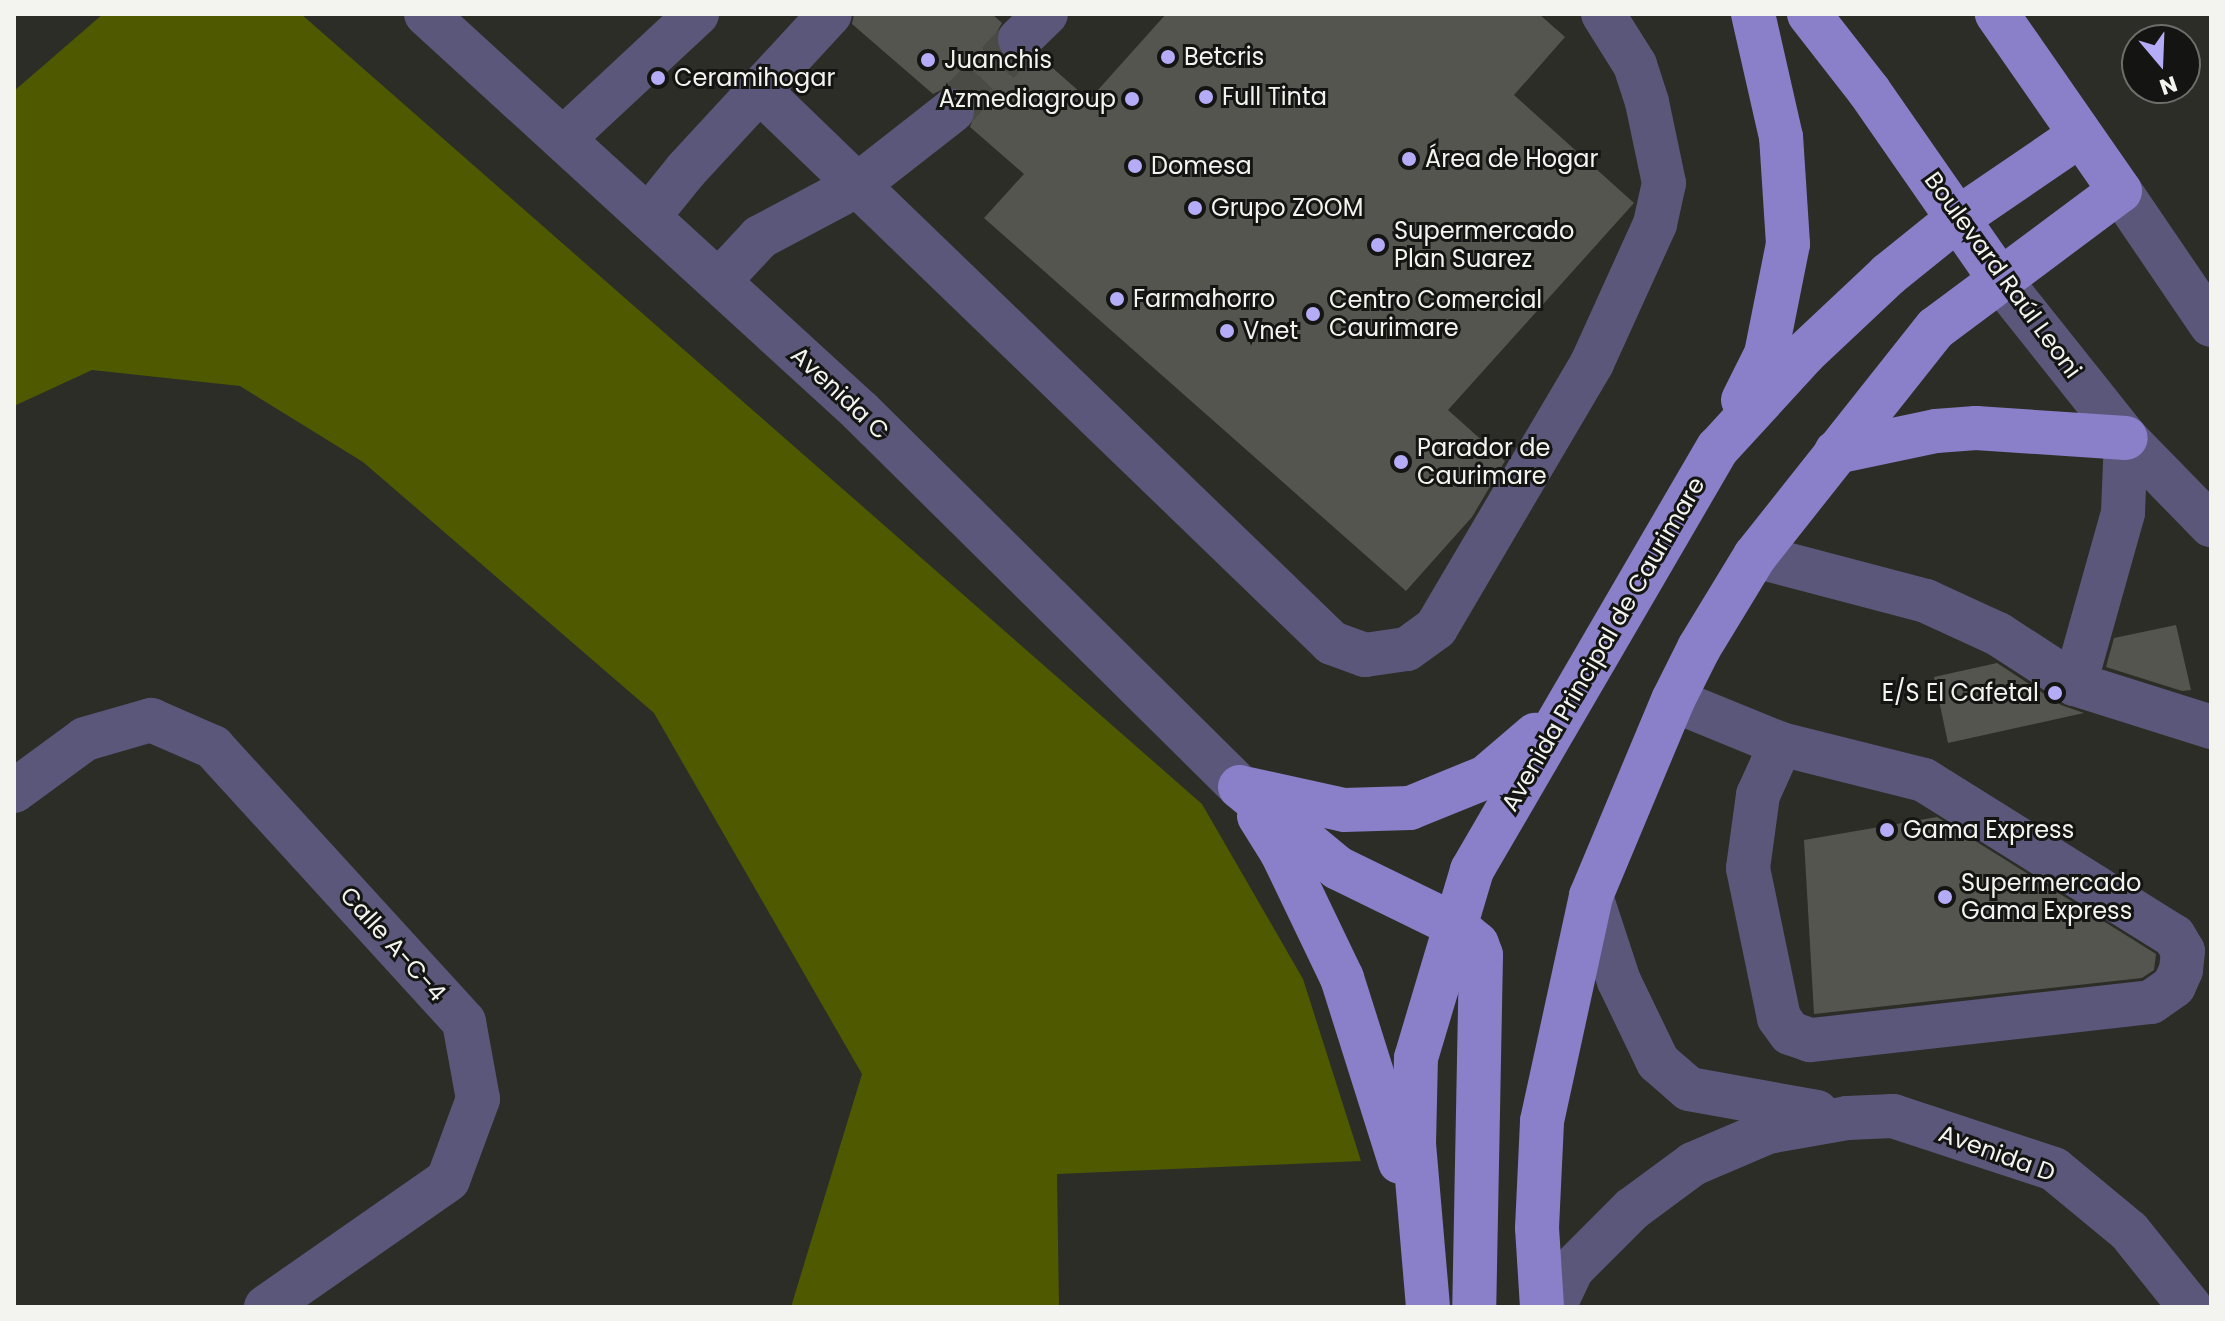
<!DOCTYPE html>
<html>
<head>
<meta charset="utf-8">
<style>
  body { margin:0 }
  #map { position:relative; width:2225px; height:1321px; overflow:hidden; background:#2c2d27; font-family:Poppins,sans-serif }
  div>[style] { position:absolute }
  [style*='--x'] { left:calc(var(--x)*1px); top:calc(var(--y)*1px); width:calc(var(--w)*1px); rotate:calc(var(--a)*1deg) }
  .forest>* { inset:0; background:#4f5900 }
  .building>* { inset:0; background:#54554f }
  .minor-tunnel>* { height:44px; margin-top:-22px; transform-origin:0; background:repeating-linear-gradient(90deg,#4a4b45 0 44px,transparent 0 66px) }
  .minor>* { height:44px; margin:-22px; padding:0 22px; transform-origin:22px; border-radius:22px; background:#5b577b }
  .major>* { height:44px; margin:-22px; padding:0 22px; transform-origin:22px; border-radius:22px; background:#8a7fc9 }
  .dots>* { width:22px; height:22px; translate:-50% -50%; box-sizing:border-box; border:4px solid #141512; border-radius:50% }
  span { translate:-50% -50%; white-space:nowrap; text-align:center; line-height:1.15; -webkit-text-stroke:6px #141512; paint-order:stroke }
  .poi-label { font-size:24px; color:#f3f4f0 }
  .left { translate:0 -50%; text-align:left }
  .right { translate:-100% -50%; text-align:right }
  .street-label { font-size:24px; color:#f3f4f0 }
  .frame { position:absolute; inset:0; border:16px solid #f3f4f0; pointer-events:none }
  .north { position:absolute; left:2121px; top:24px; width:80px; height:80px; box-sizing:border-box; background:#141512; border:2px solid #6d6e6b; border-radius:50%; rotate:161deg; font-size:22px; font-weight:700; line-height:32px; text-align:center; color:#f3f4f0 }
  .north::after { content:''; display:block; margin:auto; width:28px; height:36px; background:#b5acf8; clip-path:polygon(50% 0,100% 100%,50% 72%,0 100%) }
</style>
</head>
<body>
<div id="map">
  <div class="forest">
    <div style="clip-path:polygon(103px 14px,301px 14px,1202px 804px,1303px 979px,1361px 1161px,1057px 1174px,1059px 1307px,791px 1307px,862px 1074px,654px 713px,363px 462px,240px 386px,92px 370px,14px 406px,14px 91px)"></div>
  </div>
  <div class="building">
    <div style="clip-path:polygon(854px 14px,992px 14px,1002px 23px,996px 33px,996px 44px,1003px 57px,1014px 63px,1025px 63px,1039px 56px,1089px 100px,1166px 14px,1539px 14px,1565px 37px,1514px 95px,1634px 203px,1448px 410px,1505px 461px,1472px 517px,1406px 591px,984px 218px,1024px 174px,970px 127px,977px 108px,971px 95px,962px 88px,949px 86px,933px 94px,852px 24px)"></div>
    <div style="clip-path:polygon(2176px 625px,2191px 690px,2182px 691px,2106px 667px,2114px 638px)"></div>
    <div style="clip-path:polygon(1997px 663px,2061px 705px,2084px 713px,1948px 743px,1934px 677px)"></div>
    <div style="clip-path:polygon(1937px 817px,2156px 954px,2154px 970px,2142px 978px,1814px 1014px,1804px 840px)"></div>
  </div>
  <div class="minor-tunnel">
    <div style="--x:952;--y:111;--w:99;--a:-46.6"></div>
  </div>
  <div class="minor">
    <div style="--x:426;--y:14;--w:588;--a:42.45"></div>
    <div style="--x:860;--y:411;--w:535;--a:44.7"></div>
    <div style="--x:1020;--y:39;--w:36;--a:-44"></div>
    <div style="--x:760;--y:91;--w:795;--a:43.98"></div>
    <div style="--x:1332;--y:643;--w:35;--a:20"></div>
    <div style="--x:1365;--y:655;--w:42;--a:-8.1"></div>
    <div style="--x:1407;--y:649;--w:36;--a:-36"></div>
    <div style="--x:1436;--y:628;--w:308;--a:-59.5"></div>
    <div style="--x:1592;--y:363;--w:153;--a:-65.6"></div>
    <div style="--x:1655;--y:224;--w:42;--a:-77.6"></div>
    <div style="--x:1664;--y:183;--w:83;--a:-101.9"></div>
    <div style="--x:1647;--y:102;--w:39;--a:-108"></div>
    <div style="--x:1635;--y:65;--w:60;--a:-122.1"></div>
    <div style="--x:564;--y:138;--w:182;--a:-43"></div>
    <div style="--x:2120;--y:191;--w:162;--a:55.8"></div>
    <div style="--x:648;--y:217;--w:60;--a:-51"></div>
    <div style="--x:686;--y:170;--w:212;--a:-47.3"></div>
    <div style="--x:719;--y:281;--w:60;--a:-47"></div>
    <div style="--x:760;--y:237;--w:109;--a:-28"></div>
    <div style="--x:856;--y:186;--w:122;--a:-38"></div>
    <div style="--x:2001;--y:281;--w:201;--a:51.5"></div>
    <div style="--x:2126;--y:438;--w:122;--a:45.7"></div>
    <div style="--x:2126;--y:438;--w:75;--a:92.3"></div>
    <div style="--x:2123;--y:513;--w:178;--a:105.7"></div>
    <div style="--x:2075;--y:684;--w:143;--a:17.5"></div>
    <div style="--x:1755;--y:556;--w:177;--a:14.7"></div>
    <div style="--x:1926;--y:601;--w:79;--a:24.6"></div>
    <div style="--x:1998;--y:634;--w:92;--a:33"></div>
    <div style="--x:1673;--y:700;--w:117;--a:22.2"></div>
    <div style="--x:1781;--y:744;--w:147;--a:14.1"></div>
    <div style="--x:1924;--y:780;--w:295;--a:32"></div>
    <div style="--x:2174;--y:936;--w:17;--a:59"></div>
    <div style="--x:2183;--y:951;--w:19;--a:96"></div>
    <div style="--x:2181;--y:970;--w:17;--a:114"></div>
    <div style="--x:2174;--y:986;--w:28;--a:145"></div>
    <div style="--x:2151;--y:1002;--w:343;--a:173.6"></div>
    <div style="--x:1810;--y:1040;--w:21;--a:-161"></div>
    <div style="--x:1790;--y:1033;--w:19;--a:-126"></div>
    <div style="--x:1779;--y:1018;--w:153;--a:-101.7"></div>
    <div style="--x:1748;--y:868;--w:74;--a:-82.2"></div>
    <div style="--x:1758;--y:795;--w:56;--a:-65.7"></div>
    <div style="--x:14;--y:791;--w:88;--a:-36.2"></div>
    <div style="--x:85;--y:739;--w:69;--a:-16.1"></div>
    <div style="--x:151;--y:720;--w:68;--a:23.5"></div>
    <div style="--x:213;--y:747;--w:372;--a:47.6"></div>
    <div style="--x:464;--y:1022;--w:78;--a:79.7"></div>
    <div style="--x:478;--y:1099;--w:86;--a:110.3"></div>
    <div style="--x:448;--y:1180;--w:222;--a:145.1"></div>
    <div style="--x:1591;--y:896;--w:89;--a:71.8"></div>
    <div style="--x:1619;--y:981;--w:90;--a:64.3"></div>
    <div style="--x:1658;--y:1062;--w:41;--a:41.1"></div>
    <div style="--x:1689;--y:1089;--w:130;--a:10.2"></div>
    <div style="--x:1554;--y:1307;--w:42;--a:-64.7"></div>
    <div style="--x:1572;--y:1269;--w:85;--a:-45"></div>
    <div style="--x:1632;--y:1209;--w:76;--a:-36.4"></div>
    <div style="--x:1693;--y:1164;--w:82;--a:-23.1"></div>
    <div style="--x:1768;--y:1132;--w:80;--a:-10"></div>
    <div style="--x:1847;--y:1118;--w:46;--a:-2.5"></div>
    <div style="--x:1893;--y:1116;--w:169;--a:18.2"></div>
    <div style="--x:2054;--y:1169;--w:97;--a:39.6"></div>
    <div style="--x:2129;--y:1231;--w:97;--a:51.2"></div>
  </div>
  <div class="major">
    <div style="--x:1809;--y:14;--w:98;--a:52.1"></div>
    <div style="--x:1869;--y:91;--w:231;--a:55.2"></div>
    <div style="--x:1743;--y:400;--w:51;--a:-63.4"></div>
    <div style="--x:1766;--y:354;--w:112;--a:-78.7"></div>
    <div style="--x:1788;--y:244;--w:107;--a:-93.7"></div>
    <div style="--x:1781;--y:137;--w:126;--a:-102.8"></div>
    <div style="--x:1836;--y:452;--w:102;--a:-11.9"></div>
    <div style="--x:1936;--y:431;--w:40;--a:-4.3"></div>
    <div style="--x:1976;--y:428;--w:150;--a:3.8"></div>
    <div style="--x:1240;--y:787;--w:127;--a:39.6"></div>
    <div style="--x:1338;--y:868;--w:128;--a:26"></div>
    <div style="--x:1453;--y:924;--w:31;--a:40"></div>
    <div style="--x:1477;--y:944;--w:12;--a:70"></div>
    <div style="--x:1481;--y:955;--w:352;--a:91.1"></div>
    <div style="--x:1248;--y:789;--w:98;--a:12.3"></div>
    <div style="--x:1344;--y:810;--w:66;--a:-1.7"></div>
    <div style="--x:1410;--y:808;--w:82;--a:-22.2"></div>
    <div style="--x:1486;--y:777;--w:65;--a:-40.6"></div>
    <div style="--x:1259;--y:816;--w:44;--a:58.1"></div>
    <div style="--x:1282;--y:853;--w:139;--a:64.4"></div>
    <div style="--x:1342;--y:978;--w:193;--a:72.5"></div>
    <div style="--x:1428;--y:1307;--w:164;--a:-94.9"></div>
    <div style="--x:1414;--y:1144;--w:86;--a:-88.7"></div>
    <div style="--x:1416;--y:1058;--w:196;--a:-73.4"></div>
    <div style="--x:1472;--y:870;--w:488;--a:-59.8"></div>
    <div style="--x:1718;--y:448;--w:129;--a:-47.5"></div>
    <div style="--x:1805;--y:353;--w:115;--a:-43.2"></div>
    <div style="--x:1889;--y:274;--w:91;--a:-38.8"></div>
    <div style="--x:1960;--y:217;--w:145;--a:-34.3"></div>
    <div style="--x:1542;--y:1307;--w:79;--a:-93.6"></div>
    <div style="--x:1537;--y:1228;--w:107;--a:-87.3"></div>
    <div style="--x:1542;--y:1121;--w:230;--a:-77.7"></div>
    <div style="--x:1591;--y:896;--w:212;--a:-67.3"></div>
    <div style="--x:1673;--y:700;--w:58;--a:-63.4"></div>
    <div style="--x:1699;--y:648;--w:108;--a:-58.7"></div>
    <div style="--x:1755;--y:556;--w:291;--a:-51.6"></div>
    <div style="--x:1936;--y:328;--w:229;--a:-36.7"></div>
    <div style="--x:2120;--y:191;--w:216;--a:-124.8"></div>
  </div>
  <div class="dots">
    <div style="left:1168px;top:57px;background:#b5acf8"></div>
    <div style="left:928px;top:60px;background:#b5acf8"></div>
    <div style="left:658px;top:78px;background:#b5acf8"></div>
    <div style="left:1206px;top:97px;background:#b5acf8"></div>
    <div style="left:1132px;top:99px;background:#b5acf8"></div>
    <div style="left:1409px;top:159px;background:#b5acf8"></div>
    <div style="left:1135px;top:166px;background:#b5acf8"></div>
    <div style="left:1195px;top:208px;background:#b5acf8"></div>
    <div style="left:1378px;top:245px;background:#b5acf8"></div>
    <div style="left:1117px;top:299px;background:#b5acf8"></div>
    <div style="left:1313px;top:314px;background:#b5acf8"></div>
    <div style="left:1227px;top:331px;background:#b5acf8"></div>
    <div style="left:1401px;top:462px;background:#b5acf8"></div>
    <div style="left:2055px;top:693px;background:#b5acf8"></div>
    <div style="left:1887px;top:830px;background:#b5acf8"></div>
    <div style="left:1945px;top:897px;background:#b5acf8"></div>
  </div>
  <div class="poi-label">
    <span class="left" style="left:1184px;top:57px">Betcris</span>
    <span class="left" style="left:944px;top:60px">Juanchis</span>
    <span class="left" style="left:674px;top:78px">Ceramihogar</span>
    <span class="left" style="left:1222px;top:97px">Full Tinta</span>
    <span class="right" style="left:1116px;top:99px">Azmediagroup</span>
    <span class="left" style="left:1425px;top:159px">Área de Hogar</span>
    <span class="left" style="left:1151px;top:166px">Domesa</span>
    <span class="left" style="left:1211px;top:208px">Grupo ZOOM</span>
    <span class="left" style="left:1394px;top:245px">Supermercado<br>Plan Suarez</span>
    <span class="left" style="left:1133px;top:299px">Farmahorro</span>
    <span class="left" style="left:1329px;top:314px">Centro Comercial<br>Caurimare</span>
    <span class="left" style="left:1243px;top:331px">Vnet</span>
    <span class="left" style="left:1417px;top:462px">Parador de<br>Caurimare</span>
    <span class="right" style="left:2039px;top:693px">E/S El Cafetal</span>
    <span class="left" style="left:1903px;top:830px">Gama Express</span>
    <span class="left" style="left:1961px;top:897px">Supermercado<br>Gama Express</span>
  </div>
  <div class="street-label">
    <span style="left:2003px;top:275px;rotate:54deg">Boulevard Raúl Leoni</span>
    <span style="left:840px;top:393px;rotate:43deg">Avenida C</span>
    <span style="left:1603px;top:644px;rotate:-60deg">Avenida Principal de Caurimare</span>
    <span style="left:393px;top:944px;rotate:48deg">Calle A-C-4</span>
    <span style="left:1997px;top:1153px;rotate:20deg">Avenida D</span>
  </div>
  <div class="frame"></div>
  <div class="north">N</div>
</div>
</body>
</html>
